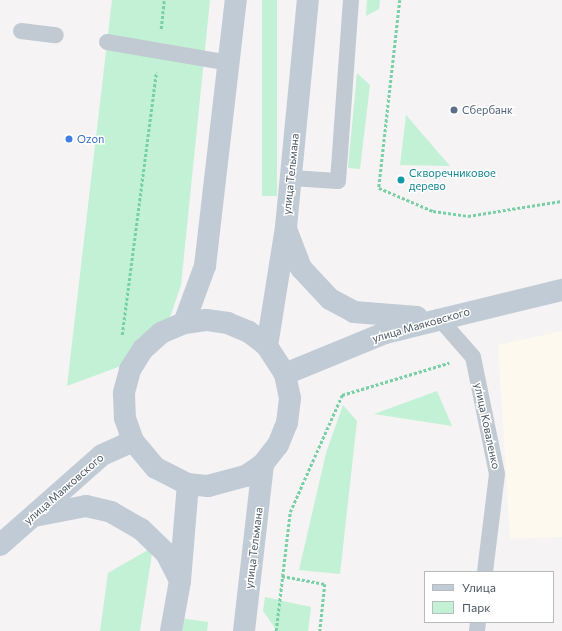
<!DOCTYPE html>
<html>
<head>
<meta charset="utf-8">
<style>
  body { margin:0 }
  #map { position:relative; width:562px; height:631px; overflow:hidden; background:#f5f3f3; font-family:Commissioner,sans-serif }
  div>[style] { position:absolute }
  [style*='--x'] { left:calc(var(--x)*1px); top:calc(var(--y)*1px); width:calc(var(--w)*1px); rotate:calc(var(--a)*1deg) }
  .commercial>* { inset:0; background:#fdf9ef }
  .green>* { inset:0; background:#c3f1d5; transform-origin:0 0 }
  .path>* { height:2.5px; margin-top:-1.25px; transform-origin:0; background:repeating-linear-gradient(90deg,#7ad0a6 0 3px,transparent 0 5px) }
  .lane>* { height:16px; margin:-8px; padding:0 8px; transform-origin:8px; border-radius:8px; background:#c1cad2 }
  .secondary>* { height:22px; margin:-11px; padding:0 11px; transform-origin:11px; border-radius:11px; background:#c1cbd6 }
  .dots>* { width:11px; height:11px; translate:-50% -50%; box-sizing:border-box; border:2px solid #fff; border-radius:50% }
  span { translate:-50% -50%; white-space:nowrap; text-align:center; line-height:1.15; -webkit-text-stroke:3px #fff; paint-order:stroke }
  .service-label { font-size:11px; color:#4e5e75 }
  .left { translate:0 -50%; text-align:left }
  .shop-label { font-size:11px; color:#366cbe }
  .street-label { font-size:11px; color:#4a5661 }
  .culture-label { font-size:11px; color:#0d838f }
  .legend { position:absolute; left:424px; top:571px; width:130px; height:52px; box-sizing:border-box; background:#fff; border:1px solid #b7bbc0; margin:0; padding:5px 7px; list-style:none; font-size:12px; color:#4a5661 }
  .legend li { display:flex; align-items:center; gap:8px; height:20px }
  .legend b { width:20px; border:1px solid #b7bbc0 }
</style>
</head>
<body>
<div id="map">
  <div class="commercial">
    <div style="clip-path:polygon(562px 331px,562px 537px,510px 539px,498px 345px)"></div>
  </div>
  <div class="green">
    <div style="clip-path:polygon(112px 0,210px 0,181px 285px,166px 329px,129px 363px,67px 386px)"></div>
    <div style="left:262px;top:0;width:15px;height:196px"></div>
    <div style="clip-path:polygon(367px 0,380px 0,379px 9px,366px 16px)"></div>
    <div style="clip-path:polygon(357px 73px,370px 85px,360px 169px,348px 168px)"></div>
    <div style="clip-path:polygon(406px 115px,450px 166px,400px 165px)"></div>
    <div style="clip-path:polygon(437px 391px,452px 426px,374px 414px)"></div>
    <div style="clip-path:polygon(343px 405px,357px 421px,340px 574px,299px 570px,326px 453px)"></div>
    <div style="clip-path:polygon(153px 547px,140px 631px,100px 631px,108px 573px)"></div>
    <div style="clip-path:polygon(265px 597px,311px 607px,308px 631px,277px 631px,263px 611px)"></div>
    <div style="clip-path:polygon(179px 618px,208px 622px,207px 631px,178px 631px)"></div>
  </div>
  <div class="path">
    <div style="--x:400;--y:0;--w:189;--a:96.4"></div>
    <div style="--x:379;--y:188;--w:59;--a:23.1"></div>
    <div style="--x:433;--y:211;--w:35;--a:8"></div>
    <div style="--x:468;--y:216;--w:95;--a:-9.1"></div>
    <div style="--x:161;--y:29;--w:29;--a:-84"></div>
    <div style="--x:122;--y:335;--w:265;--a:-82.6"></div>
    <div style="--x:282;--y:576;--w:44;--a:10.5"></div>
    <div style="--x:325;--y:584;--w:47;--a:96.1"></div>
    <div style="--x:276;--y:631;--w:120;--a:-83.3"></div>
    <div style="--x:290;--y:512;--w:128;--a:-66"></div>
    <div style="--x:342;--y:395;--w:112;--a:-16.7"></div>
  </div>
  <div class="lane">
    <div style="--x:21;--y:31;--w:35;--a:7"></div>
    <div style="--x:107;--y:42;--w:125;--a:9.7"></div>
    <div style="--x:291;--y:178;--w:47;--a:3.7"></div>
    <div style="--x:338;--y:181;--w:181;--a:-85.9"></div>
    <div style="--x:438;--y:317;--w:53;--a:48.8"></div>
    <div style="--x:473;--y:357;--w:119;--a:78.4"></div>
    <div style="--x:497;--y:474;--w:99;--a:97"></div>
    <div style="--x:477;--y:631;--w:9;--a:-84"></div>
  </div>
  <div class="secondary">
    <div style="--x:286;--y:229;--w:42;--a:69"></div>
    <div style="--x:301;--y:268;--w:42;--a:46.9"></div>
    <div style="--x:330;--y:299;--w:27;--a:28"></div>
    <div style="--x:354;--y:312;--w:63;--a:4.5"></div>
    <div style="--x:184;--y:323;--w:61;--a:-69.8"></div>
    <div style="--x:205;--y:266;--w:268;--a:-83.4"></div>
    <div style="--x:267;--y:346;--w:121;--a:-80.9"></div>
    <div style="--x:286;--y:227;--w:228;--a:-84.5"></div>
    <div style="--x:285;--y:374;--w:108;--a:-22.3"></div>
    <div style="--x:385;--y:333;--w:182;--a:-13.7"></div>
    <div style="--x:34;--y:516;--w:53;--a:-10.9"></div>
    <div style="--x:86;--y:506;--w:26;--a:13"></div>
    <div style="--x:111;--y:512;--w:34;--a:30"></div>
    <div style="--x:141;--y:529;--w:35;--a:44"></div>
    <div style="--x:166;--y:553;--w:31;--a:63"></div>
    <div style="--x:0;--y:545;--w:136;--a:-41.4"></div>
    <div style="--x:102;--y:455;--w:34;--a:-24"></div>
    <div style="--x:171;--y:631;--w:51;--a:-79.8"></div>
    <div style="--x:180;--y:581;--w:97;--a:-85.3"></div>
    <div style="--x:244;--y:631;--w:168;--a:-83.5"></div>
    <div style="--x:263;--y:464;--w:24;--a:-52"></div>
    <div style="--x:278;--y:445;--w:24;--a:-68"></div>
    <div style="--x:287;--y:423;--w:25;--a:-83"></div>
    <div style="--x:290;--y:398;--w:25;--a:-102"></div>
    <div style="--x:285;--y:374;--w:33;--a:-123"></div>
    <div style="--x:267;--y:346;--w:23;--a:-142"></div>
    <div style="--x:249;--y:332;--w:23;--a:-157"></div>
    <div style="--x:228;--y:323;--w:22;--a:-172"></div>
    <div style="--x:206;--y:320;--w:22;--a:172"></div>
    <div style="--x:184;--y:323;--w:25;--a:157"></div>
    <div style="--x:161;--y:333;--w:24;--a:138"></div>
    <div style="--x:143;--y:349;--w:25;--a:122"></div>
    <div style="--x:130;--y:370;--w:24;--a:105"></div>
    <div style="--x:124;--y:393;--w:25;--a:88"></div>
    <div style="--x:125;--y:418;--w:24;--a:71"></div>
    <div style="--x:133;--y:441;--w:35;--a:50"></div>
    <div style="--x:156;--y:468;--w:36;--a:27"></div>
    <div style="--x:188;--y:484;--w:20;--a:6"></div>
    <div style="--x:208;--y:486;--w:39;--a:-15"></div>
    <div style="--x:246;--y:476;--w:21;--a:-35"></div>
  </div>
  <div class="dots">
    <div style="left:454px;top:110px;background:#5c6f8a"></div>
    <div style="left:69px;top:139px;background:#3f7fe0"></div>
    <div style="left:401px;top:180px;background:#0f9aa8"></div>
  </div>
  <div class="service-label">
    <span class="left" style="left:462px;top:110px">Сбербанк</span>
  </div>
  <div class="shop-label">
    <span class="left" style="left:77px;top:139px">Ozon</span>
  </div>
  <div class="street-label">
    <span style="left:291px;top:174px;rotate:-84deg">улица Тельмана</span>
    <span style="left:421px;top:325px;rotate:-16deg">улица Маяковского</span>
    <span style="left:487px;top:426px;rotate:78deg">улица Коваленко</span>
    <span style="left:64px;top:489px;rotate:-41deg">улица Маяковского</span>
    <span style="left:254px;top:548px;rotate:-83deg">улица Тельмана</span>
  </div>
  <div class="culture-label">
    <span class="left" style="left:409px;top:180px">Скворечниковое<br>дерево</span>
  </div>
  <ul class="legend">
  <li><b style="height:5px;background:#c1cbd6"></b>Улица</li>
  <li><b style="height:11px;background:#c3f1d5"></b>Парк</li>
  </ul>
</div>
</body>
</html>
